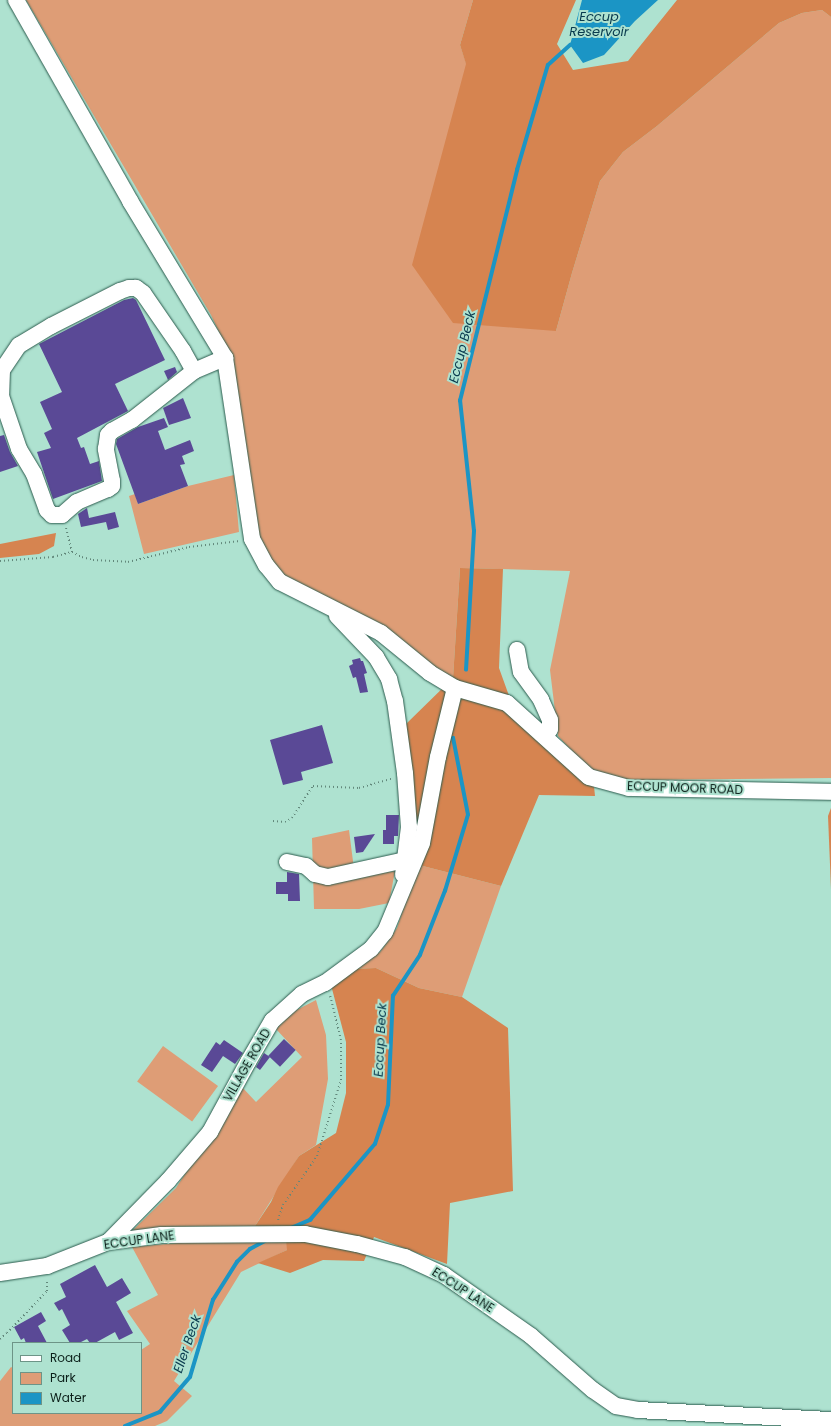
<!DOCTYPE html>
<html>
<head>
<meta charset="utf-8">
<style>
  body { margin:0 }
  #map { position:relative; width:831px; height:1426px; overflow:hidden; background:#aee2d0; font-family:Poppins,sans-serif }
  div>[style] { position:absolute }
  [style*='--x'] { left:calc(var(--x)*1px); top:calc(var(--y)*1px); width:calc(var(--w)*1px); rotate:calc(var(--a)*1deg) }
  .green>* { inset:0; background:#de9d76; transform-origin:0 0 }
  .forest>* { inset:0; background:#d68450 }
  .water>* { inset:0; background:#1b95c5 }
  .stream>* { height:3.5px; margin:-1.75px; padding:0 1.75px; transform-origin:1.75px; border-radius:1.75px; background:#1b95c5 }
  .building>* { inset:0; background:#5a4996; transform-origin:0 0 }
  .path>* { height:2px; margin-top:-1px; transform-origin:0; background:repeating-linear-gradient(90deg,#62887b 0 1px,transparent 0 4px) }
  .roads { filter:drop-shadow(0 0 1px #2b5b4d) drop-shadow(0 0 1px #2b5b4d) }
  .minor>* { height:16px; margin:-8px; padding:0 8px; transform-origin:8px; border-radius:8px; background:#fff }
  span { translate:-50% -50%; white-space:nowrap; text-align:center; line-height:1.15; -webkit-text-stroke:4px #aee2d0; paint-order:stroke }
  .street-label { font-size:12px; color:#0b1f19 }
  .water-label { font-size:13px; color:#093a4e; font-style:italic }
  .legend { position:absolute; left:12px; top:1342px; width:130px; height:72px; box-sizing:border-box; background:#aee2d0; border:1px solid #6d9487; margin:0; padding:5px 7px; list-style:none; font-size:12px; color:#0b1f19 }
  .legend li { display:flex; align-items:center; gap:8px; height:20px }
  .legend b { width:20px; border:1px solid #6d9487 }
</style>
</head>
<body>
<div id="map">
  <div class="green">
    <div style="clip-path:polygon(26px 0,473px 0,460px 45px,556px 331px,572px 273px,600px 181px,623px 152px,657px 126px,779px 23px,802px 13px,822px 10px,831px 17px,831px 778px,631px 780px,590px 771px,558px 736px,550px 670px,570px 571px,460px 568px,453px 678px,283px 578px,269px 560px,258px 534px,229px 354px,211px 315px)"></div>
    <div style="clip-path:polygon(234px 475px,239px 532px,144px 554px,129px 496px,135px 494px,138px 504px,188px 486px)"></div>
    <div style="clip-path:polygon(349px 830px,355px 877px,395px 871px,389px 903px,359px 909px,314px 909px,312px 838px)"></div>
    <div style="clip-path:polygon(411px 863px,501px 886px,462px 997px,419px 988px,376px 968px,350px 969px,380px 952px,397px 928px,404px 906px)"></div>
    <div style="clip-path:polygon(316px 1000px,326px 1035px,328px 1079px,316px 1145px,299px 1156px,255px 1226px,163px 1227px,129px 1234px,176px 1188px,241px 1086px,256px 1102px,302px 1057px,276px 1029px,291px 1013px)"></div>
    <div style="left:163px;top:1046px;width:68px;height:44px;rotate:36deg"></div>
    <div style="clip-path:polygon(288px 1241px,287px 1250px,241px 1272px,174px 1381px,192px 1396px,167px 1421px,155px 1426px,0 1426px,0 1381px,11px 1367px,13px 1368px,13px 1413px,141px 1413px,141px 1350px,150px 1344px,127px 1311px,158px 1295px,132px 1247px,189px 1242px)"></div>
  </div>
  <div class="forest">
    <div style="clip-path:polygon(473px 0,576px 0,557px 44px,573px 70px,628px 61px,677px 0,831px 0,831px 17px,822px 10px,802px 13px,779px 23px,657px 126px,623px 152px,600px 181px,572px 273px,556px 331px,453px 323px,412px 265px,466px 64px,460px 45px)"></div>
    <div style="clip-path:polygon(56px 533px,54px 546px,39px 554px,0 558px,0 544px)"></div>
    <div style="clip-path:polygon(460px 568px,503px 569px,499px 668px,517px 718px,574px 774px,594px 786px,595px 796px,539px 795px,501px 886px,411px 863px,406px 724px,453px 678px)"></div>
    <div style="clip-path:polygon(831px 808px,831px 889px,828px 816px)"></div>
    <div style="clip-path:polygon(376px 968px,419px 988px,462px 997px,508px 1028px,513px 1191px,450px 1203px,447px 1264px,374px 1237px,364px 1261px,323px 1260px,290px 1273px,258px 1263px,287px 1250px,285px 1229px,255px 1226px,271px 1202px,278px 1187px,299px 1156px,336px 1133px,346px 1093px,346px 1042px,331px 985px,350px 969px)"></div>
  </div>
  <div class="water">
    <div style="clip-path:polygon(582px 0,658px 0,635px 21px,604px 55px,583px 63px,570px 45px)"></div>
  </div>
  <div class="stream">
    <div style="--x:466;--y:670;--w:139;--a:-86.7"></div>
    <div style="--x:474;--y:531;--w:131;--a:-96.1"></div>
    <div style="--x:460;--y:401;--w:238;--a:-76.1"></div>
    <div style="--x:517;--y:170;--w:109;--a:-73.6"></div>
    <div style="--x:548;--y:65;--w:30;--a:-42"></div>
    <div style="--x:291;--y:1228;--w:21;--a:-23"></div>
    <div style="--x:310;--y:1220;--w:100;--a:-49.5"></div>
    <div style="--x:375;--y:1144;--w:41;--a:-71.6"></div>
    <div style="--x:388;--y:1105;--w:109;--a:-87.4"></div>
    <div style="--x:393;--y:996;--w:49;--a:-56.6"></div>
    <div style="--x:420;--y:955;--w:69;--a:-68.7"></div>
    <div style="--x:445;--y:891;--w:79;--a:-73.2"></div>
    <div style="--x:468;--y:815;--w:78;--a:-101"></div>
    <div style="--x:125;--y:1426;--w:38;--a:-22"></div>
    <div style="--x:160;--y:1412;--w:46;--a:-49.4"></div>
    <div style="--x:190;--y:1377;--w:80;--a:-73.4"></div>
    <div style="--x:213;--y:1300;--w:45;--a:-57.7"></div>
    <div style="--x:237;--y:1262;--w:18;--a:-45"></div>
    <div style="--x:250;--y:1249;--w:17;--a:-28"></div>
  </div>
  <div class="building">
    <div style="clip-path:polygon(133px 298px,136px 300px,165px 360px,115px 384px,128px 411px,77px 438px,81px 448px,84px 447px,90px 464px,99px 461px,102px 481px,53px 499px,37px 452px,51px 448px,44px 433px,52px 429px,40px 402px,62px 392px,39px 344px,124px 300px)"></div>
    <div style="clip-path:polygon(175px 367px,177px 372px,168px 380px,164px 371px)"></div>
    <div style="clip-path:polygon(183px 398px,191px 418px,169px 425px,163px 408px)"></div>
    <div style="clip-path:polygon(164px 418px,168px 427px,158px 431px,165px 450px,190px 440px,194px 451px,182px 456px,185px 464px,180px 465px,188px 486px,138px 504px,116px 444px,117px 439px,138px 427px)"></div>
    <div style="clip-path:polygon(4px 435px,10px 452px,18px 466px,0 472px,0 436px)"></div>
    <div style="clip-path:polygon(87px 508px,89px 518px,115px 512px,119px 527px,108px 530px,106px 522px,81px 527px,78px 514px)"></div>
    <div style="clip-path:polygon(360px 658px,361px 661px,363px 661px,367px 673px,364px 674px,368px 692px,360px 693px,356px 677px,353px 678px,349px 666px,353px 664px,352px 660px)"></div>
    <div style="clip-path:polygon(322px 725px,333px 763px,301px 772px,303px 780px,283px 785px,270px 740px)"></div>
    <div style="clip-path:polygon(386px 815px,399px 815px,398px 836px,394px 836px,394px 844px,383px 844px,383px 830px,386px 830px)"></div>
    <div style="clip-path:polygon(375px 834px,363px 852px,356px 853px,354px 837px)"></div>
    <div style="clip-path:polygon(287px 872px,299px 874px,300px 901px,288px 901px,288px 894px,276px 894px,276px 882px,287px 882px)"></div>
    <div style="left:284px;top:1039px;width:16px;height:23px;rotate:43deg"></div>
    <div style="clip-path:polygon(224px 1040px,243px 1053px,235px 1064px,223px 1056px,212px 1072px,201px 1065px,216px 1042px,220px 1045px)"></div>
    <div style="clip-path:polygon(264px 1053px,270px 1057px,260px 1070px,256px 1067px)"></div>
    <div style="clip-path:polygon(95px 1265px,107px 1287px,122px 1278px,131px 1293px,116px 1302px,133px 1333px,119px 1340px,115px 1332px,95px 1343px,90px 1343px,87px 1339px,79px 1343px,70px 1343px,62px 1330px,70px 1325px,62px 1309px,59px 1311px,54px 1303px,66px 1297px,60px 1284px)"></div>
    <div style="clip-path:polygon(41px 1312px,46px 1321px,38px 1326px,47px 1343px,26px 1343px,24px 1338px,21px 1340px,14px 1327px)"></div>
  </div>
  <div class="path">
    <div style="--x:66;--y:528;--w:25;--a:76"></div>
    <div style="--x:0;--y:561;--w:53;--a:-4.3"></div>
    <div style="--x:53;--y:557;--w:20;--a:-15"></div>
    <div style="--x:72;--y:552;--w:11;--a:27"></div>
    <div style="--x:82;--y:557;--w:11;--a:15"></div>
    <div style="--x:93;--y:560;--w:35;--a:3"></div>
    <div style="--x:128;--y:562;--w:63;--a:-13.8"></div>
    <div style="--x:189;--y:547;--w:51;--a:-6.7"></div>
    <div style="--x:273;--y:821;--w:12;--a:5"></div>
    <div style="--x:285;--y:822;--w:8;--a:-30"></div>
    <div style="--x:292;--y:818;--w:38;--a:-57"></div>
    <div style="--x:313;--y:786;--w:46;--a:2.5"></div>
    <div style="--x:359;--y:788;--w:35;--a:-16"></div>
    <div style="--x:278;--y:1220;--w:16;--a:-72"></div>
    <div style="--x:283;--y:1205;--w:60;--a:-55.2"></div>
    <div style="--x:317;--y:1156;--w:80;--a:-72.5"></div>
    <div style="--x:341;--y:1080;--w:40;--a:-90"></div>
    <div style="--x:341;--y:1040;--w:46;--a:-103.7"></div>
    <div style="--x:0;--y:1339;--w:9;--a:-41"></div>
    <div style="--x:7;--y:1333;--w:58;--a:-46.4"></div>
    <div style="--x:47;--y:1291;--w:12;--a:-90"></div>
  </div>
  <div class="roads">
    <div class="minor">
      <div style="--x:16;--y:0;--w:231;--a:60.4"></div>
      <div style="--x:130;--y:201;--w:184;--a:58.8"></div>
      <div style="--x:225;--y:358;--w:183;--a:81.5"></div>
      <div style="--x:252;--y:539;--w:30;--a:62"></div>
      <div style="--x:266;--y:565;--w:22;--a:51"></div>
      <div style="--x:280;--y:582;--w:113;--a:26.8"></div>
      <div style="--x:381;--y:633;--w:63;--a:39.2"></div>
      <div style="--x:430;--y:673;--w:29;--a:31"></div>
      <div style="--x:455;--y:688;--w:54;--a:16.1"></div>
      <div style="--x:507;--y:703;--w:110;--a:42.1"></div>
      <div style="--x:589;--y:777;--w:41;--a:15.4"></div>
      <div style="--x:629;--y:788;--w:202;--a:1.1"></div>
      <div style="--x:194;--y:371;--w:23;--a:-119"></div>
      <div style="--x:183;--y:351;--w:70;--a:-124.6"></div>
      <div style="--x:143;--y:293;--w:9;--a:-144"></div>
      <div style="--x:136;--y:288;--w:7;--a:180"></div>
      <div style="--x:129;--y:288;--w:9;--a:162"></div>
      <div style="--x:120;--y:291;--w:77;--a:153.1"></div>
      <div style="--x:51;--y:326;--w:37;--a:149"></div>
      <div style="--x:19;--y:345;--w:30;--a:124"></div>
      <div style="--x:2;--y:370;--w:26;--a:92"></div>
      <div style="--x:1;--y:396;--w:56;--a:71.2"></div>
      <div style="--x:19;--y:449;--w:29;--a:59"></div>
      <div style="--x:34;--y:474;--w:38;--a:70"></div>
      <div style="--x:47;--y:510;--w:7;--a:45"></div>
      <div style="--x:52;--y:515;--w:10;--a:0"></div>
      <div style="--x:62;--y:515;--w:20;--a:-41"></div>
      <div style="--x:77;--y:502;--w:34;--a:-23"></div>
      <div style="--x:108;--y:489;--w:5;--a:-37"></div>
      <div style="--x:112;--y:486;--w:5;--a:-90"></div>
      <div style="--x:112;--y:481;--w:33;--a:-101"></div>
      <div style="--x:106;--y:449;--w:14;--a:-82"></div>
      <div style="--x:108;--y:435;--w:6;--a:-45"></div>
      <div style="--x:112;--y:431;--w:23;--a:-29"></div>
      <div style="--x:132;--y:420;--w:79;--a:-38.3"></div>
      <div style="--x:194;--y:371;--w:34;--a:-23"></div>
      <div style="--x:337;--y:616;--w:57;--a:46.4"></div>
      <div style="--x:376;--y:657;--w:26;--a:59"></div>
      <div style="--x:389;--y:679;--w:23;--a:75"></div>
      <div style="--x:395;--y:701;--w:73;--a:82.1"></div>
      <div style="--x:405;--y:773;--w:54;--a:85.8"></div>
      <div style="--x:409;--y:827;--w:48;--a:97.1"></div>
      <div style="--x:517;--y:650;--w:22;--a:80"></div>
      <div style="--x:521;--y:672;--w:34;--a:54"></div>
      <div style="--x:541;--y:700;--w:22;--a:66"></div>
      <div style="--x:550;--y:720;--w:9;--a:90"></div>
      <div style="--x:550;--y:729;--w:9;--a:122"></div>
      <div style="--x:287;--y:862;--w:19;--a:12"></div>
      <div style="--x:306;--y:866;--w:12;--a:42"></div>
      <div style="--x:315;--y:874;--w:13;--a:13"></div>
      <div style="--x:328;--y:877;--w:79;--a:-12.4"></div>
      <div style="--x:108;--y:1242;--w:86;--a:-45.5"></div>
      <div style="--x:168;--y:1181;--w:65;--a:-49.4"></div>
      <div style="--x:210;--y:1132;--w:80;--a:-61.5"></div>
      <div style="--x:248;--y:1062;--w:48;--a:-59.7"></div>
      <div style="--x:272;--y:1021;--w:40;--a:-42"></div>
      <div style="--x:302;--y:994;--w:25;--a:-26"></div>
      <div style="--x:325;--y:983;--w:57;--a:-36.5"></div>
      <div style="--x:371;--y:949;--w:22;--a:-51"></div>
      <div style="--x:385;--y:932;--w:96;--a:-67.4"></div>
      <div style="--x:422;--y:843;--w:87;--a:-79.5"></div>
      <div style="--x:438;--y:757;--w:71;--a:-76.2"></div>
      <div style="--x:0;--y:1273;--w:48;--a:-8.5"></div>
      <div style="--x:47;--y:1266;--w:66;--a:-21.5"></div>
      <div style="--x:108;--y:1242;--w:54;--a:-7.4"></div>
      <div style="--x:162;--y:1235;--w:143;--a:-0.4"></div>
      <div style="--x:305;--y:1234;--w:53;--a:10.9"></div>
      <div style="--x:357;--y:1244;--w:50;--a:15.2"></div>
      <div style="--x:405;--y:1257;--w:43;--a:24.8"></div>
      <div style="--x:444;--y:1275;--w:106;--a:35"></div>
      <div style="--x:531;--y:1336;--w:82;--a:41.1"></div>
      <div style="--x:593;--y:1390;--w:28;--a:35"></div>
      <div style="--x:616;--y:1406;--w:22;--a:10"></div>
      <div style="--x:638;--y:1410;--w:193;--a:3"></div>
    </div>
  </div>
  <div class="street-label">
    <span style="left:685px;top:788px;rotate:2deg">ECCUP MOOR ROAD</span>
    <span style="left:247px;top:1065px;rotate:-60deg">VILLAGE ROAD</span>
    <span style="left:139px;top:1240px;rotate:-8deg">ECCUP LANE</span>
    <span style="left:463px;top:1290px;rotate:33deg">ECCUP LANE</span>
  </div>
  <div class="water-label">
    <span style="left:599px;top:25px">Eccup<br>Reservoir</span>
    <span style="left:463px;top:347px;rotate:-76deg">Eccup Beck</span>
    <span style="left:381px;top:1040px;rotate:-87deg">Eccup Beck</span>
    <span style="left:188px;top:1344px;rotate:-71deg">Eller Beck</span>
  </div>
  <ul class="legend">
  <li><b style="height:5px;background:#fff"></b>Road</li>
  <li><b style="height:11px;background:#de9d76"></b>Park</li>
  <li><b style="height:11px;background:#1b95c5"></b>Water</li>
  </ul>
</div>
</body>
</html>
